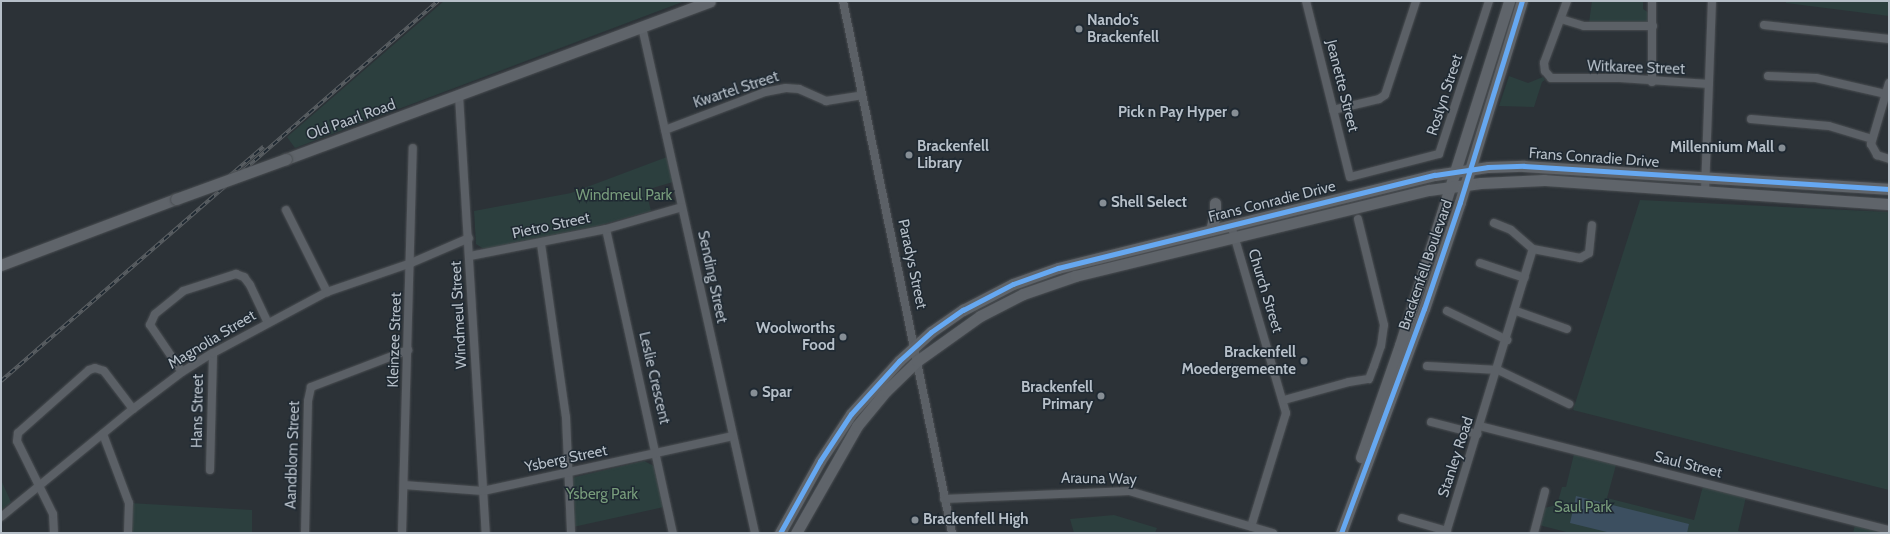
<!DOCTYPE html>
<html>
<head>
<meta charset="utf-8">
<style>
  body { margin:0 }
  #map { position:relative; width:1890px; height:534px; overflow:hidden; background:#2c3237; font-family:Cabin,sans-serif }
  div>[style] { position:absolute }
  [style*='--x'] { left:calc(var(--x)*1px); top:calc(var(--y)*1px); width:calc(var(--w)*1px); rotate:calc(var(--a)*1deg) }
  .green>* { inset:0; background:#2c3f3e }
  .water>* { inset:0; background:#3c4f60 }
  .roads { filter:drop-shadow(0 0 1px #4a4e52) drop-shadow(0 0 1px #4a4e52) }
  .street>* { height:8px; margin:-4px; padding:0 4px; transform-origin:4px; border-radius:4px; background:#5b6066 }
  .secondary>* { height:11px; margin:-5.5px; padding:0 5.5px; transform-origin:5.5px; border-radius:5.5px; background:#5f646a }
  .rail>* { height:3.5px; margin-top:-1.75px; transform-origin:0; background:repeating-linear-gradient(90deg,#1f2932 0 6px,#5a5f63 0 12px); box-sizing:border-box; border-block:1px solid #5a5f63 }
  .bridges { filter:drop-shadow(0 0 1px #4a4e52) drop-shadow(0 0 1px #4a4e52) }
  .secondary-bridge>* { height:11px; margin:-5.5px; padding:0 5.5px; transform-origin:5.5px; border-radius:5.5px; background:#5f646a }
  .cycleway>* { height:5px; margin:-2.5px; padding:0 2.5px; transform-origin:2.5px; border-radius:2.5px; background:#66a8f1 }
  .dots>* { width:11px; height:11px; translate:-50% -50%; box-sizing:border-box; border:2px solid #1f2932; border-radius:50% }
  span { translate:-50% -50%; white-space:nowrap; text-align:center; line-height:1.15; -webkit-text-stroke:3px #1f2932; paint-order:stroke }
  .poi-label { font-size:15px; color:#b6bfc8; font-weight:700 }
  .left { translate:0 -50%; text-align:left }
  .right { translate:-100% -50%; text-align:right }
  .street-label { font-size:15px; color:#b6bfc8 }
  .park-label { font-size:15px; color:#779b7b }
  .frame { position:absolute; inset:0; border:2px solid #b6bfc8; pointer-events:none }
</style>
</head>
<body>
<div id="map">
  <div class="green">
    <div style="clip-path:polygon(444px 1px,685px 1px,295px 148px,287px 137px)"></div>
    <div style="clip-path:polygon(1592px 1px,1643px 1px,1643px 9px,1649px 13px,1649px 23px,1589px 23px)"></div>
    <div style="clip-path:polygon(1786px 1px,1889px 1px,1889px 16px,1786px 3px)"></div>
    <div style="clip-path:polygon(1509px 76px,1528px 83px,1543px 77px,1545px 80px,1542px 82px,1534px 107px,1499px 106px)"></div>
    <div style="clip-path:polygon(667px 157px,673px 182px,646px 190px,651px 211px,597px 226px,484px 249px,476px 244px,474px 211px,571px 193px)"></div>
    <div style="clip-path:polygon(1640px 200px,1889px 212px,1889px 490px,1573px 410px)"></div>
    <div style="clip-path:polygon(1574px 454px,1616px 465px,1607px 498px,1694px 520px,1703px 486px,1746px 497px,1738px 531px,1745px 533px,1570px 533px,1539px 525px,1544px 508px,1557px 505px,1562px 487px,1566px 487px)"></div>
    <div style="clip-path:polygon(644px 461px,654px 466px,664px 507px,573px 527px,573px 479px,575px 477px)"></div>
    <div style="clip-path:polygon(1px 480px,11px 502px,1px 510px)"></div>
    <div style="clip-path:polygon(129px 503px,252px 510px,252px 533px,128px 533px)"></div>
    <div style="clip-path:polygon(1114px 515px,1157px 528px,1155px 533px,1074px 533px,1070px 519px)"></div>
    <div style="clip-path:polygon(1855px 525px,1881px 532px,1883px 533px,1853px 533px)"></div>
  </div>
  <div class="water">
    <div style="clip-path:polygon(1576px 496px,1689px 524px,1687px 533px,1611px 533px,1570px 523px)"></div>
  </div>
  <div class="roads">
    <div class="street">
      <div style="--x:843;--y:1;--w:543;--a:78.42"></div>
      <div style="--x:1306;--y:1;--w:181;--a:76"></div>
      <div style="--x:1350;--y:177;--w:92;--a:-14.5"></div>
      <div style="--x:1439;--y:154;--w:161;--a:-71.9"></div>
      <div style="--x:1567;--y:1;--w:66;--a:110.4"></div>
      <div style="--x:1544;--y:63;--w:8;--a:83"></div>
      <div style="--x:1545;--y:71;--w:9;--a:49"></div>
      <div style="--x:1551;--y:78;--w:69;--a:0"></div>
      <div style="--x:1620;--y:78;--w:89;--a:3.9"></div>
      <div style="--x:1561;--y:19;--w:24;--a:17"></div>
      <div style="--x:1584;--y:26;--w:69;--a:0"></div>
      <div style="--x:1764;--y:25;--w:126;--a:6.4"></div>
      <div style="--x:642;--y:27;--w:518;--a:77.41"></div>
      <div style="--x:1768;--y:76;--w:48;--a:2.4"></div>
      <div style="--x:1816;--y:78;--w:72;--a:12.9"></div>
      <div style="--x:1652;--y:82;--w:81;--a:-90"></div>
      <div style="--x:1889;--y:83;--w:64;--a:106.4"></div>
      <div style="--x:1871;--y:144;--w:13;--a:61"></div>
      <div style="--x:1877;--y:155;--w:13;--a:18"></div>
      <div style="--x:459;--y:96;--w:438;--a:86.5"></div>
      <div style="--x:1333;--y:110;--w:47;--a:-13.4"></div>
      <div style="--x:1379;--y:99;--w:7;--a:-34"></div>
      <div style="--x:1385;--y:95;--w:99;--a:-71.7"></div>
      <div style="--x:1751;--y:119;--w:78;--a:5.1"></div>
      <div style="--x:1829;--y:126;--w:45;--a:16.8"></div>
      <div style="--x:665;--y:130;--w:107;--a:-20.8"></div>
      <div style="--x:765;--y:92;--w:21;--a:-11"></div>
      <div style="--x:786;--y:88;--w:13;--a:4"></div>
      <div style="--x:799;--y:89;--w:30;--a:24"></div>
      <div style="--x:826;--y:101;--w:36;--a:-9"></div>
      <div style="--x:1705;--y:191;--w:190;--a:-87.9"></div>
      <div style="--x:286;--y:210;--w:92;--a:63.4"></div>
      <div style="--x:1494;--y:223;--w:18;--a:22"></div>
      <div style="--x:1511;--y:230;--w:29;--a:41"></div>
      <div style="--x:1533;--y:249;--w:48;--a:10.8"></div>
      <div style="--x:1580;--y:258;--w:10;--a:-29"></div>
      <div style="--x:1589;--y:253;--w:28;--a:-84"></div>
      <div style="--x:1231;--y:225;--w:196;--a:73.7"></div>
      <div style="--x:1286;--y:413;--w:119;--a:107.1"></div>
      <div style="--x:606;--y:229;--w:311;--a:77.6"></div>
      <div style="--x:541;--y:244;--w:175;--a:81.8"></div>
      <div style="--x:566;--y:417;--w:116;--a:87.5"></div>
      <div style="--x:470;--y:256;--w:139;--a:-11.2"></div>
      <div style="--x:606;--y:229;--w:79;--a:-16.1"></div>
      <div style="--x:1480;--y:263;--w:47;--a:18.4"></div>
      <div style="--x:1447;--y:311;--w:67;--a:25.8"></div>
      <div style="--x:1516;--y:311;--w:54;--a:19.4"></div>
      <div style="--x:1427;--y:366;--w:71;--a:3.2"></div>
      <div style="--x:1498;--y:370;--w:79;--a:25.6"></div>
      <div style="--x:182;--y:372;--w:57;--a:-124.2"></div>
      <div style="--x:150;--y:325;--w:12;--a:-66"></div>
      <div style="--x:155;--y:314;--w:36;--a:-39"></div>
      <div style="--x:183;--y:291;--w:56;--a:-17.8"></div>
      <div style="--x:236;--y:274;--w:9;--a:21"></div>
      <div style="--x:244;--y:277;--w:10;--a:53"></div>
      <div style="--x:250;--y:285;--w:42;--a:64.7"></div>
      <div style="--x:1284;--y:400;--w:67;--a:-15.5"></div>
      <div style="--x:1349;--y:382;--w:20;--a:-9"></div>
      <div style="--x:1369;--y:379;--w:14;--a:-69"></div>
      <div style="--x:1374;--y:366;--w:21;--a:-71"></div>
      <div style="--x:1381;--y:346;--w:21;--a:-82"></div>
      <div style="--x:1384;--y:325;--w:109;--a:-103.8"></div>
      <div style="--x:1431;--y:422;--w:48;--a:14.6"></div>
      <div style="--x:1480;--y:426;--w:422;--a:14.3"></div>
      <div style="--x:103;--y:434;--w:74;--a:69.4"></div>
      <div style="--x:129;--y:503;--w:30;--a:92"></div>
      <div style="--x:210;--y:470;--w:117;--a:-88.5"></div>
      <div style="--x:404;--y:485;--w:79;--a:4.3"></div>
      <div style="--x:483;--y:491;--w:256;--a:-12.4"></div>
      <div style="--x:944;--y:499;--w:185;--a:-2.5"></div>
      <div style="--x:1129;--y:491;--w:150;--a:16.3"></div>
      <div style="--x:1;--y:517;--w:171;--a:-39.3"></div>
      <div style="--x:133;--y:409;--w:61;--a:-37.1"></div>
      <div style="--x:182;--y:372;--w:36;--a:-32"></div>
      <div style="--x:213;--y:353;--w:129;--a:-28.2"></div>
      <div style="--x:327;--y:292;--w:89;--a:-19"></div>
      <div style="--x:411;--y:263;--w:63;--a:-23.3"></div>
      <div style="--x:1402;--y:518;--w:47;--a:16.1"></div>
      <div style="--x:54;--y:533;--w:19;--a:-93"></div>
      <div style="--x:53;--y:514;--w:81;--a:-116.3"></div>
      <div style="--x:17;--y:441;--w:8;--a:-83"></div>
      <div style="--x:18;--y:433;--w:95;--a:-41.6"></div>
      <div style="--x:89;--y:370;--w:6;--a:-18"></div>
      <div style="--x:95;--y:368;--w:9;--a:18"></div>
      <div style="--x:104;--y:371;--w:48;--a:52.7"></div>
      <div style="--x:305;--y:533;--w:132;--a:-88.7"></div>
      <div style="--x:308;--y:401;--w:14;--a:-78"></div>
      <div style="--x:311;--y:387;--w:104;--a:-20.9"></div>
      <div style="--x:402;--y:533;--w:385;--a:-88.4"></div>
      <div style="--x:1446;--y:533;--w:297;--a:-73"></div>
      <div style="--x:1534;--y:533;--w:43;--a:-75.3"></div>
    </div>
    <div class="secondary">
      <div style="--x:286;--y:159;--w:452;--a:-20.4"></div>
      <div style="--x:1211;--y:230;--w:16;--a:-75"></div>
      <div style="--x:1215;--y:215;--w:12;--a:-90"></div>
      <div style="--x:1;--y:265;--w:187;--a:-20.7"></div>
      <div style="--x:1361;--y:457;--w:119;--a:-70.8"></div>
      <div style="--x:1400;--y:345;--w:361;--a:-72.4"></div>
      <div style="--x:780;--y:533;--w:82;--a:-60.9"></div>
      <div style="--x:820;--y:461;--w:56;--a:-56.6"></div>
      <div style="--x:851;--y:414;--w:72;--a:-47.8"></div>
      <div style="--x:899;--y:361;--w:43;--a:-42.2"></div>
      <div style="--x:931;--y:332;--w:39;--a:-35"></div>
      <div style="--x:963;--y:310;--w:56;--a:-27.5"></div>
      <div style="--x:1013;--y:284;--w:48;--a:-19.6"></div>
      <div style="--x:1058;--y:268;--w:388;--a:-13.9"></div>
      <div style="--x:1435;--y:175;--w:54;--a:-8.6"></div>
      <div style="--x:1488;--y:167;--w:36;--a:-2"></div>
      <div style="--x:1524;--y:166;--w:366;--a:3.6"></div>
      <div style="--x:796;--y:533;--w:123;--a:-60.3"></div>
      <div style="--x:857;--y:426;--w:45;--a:-50.4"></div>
      <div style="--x:886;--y:391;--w:43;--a:-44.1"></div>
      <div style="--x:917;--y:361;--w:77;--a:-35.5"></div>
      <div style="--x:980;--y:316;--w:48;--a:-27.1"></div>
      <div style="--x:1023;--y:294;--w:55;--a:-19.1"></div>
      <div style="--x:1075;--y:276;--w:364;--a:-13.7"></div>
      <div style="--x:1429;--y:190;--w:52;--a:-7.7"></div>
      <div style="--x:1481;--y:183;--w:63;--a:-2.7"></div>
      <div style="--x:1544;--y:180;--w:346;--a:4"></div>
      <div style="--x:1341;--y:533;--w:239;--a:-69.7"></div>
      <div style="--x:1424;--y:309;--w:113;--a:-71.4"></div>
      <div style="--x:1460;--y:202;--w:210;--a:-72.9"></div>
    </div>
  </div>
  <div class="rail">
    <div style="--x:227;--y:178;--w:48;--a:-40.7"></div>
    <div style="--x:1;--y:381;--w:579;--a:-41.01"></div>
  </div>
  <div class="bridges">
    <div class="secondary-bridge">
      <div style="--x:176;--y:199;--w:117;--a:-20"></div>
    </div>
  </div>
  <div class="cycleway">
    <div style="--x:780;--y:533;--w:82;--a:-60.9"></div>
    <div style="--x:820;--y:461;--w:56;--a:-56.6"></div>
    <div style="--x:851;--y:414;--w:72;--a:-47.8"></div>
    <div style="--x:899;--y:361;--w:43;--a:-42.2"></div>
    <div style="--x:931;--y:332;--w:39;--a:-35"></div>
    <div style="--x:963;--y:310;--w:56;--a:-27.5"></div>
    <div style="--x:1013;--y:284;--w:48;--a:-19.6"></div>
    <div style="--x:1058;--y:268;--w:388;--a:-13.9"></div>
    <div style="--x:1435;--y:175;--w:54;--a:-8.6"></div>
    <div style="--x:1488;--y:167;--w:36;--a:-2"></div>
    <div style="--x:1524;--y:166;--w:366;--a:3.6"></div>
    <div style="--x:1341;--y:533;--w:239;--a:-69.7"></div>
    <div style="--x:1424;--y:309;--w:113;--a:-71.4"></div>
    <div style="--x:1460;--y:202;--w:210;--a:-72.9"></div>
  </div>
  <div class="dots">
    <div style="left:1079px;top:29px;background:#868e95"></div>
    <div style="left:1235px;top:113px;background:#868e95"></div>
    <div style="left:1782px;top:148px;background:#868e95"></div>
    <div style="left:909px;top:155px;background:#868e95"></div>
    <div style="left:1103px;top:203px;background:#868e95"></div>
    <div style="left:843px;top:337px;background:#868e95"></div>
    <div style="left:1304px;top:361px;background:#868e95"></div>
    <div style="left:754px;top:393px;background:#868e95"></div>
    <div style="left:1101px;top:396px;background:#868e95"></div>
    <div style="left:915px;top:520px;background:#868e95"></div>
  </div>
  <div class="poi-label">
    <span class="left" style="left:1087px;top:29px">Nando's<br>Brackenfell</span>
    <span class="right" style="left:1227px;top:113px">Pick n Pay Hyper</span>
    <span class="left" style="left:917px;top:155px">Brackenfell<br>Library</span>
    <span class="right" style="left:1774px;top:148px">Millennium Mall</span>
    <span class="left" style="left:1111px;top:203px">Shell Select</span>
    <span class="right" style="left:835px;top:337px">Woolworths<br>Food</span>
    <span class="right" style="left:1296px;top:361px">Brackenfell<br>Moedergemeente</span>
    <span class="right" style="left:1093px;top:396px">Brackenfell<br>Primary</span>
    <span class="left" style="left:762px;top:393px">Spar</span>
    <span class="left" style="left:923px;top:520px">Brackenfell High</span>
  </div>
  <div class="street-label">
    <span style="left:1636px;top:68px;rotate:2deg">Witkaree Street</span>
    <span style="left:1342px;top:86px;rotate:76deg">Jeanette Street</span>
    <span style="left:736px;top:90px;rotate:-18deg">Kwartel Street</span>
    <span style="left:1445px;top:95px;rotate:-72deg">Roslyn Street</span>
    <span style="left:351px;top:120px;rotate:-20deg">Old Paarl Road</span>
    <span style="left:1594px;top:158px;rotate:4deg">Frans Conradie Drive</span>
    <span style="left:1272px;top:202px;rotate:-14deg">Frans Conradie Drive</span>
    <span style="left:551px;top:226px;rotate:-12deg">Pietro Street</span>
    <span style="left:912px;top:264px;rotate:78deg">Paradys Street</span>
    <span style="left:1426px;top:265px;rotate:-71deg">Brackenfell Boulevard</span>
    <span style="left:712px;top:277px;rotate:78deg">Sending Street</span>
    <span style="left:1265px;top:291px;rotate:73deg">Church Street</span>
    <span style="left:459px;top:315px;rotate:-93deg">Windmeul Street</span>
    <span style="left:212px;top:340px;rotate:-31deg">Magnolia Street</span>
    <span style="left:395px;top:340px;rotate:-88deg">Kleinzee Street</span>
    <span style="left:654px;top:378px;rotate:77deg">Leslie Crescent</span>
    <span style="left:198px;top:411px;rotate:-89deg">Hans Street</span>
    <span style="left:293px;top:455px;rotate:-88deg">Aandblom Street</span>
    <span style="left:1456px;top:457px;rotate:-72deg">Stanley Road</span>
    <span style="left:566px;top:459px;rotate:-12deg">Ysberg Street</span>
    <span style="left:1688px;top:465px;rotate:14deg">Saul Street</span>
    <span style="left:1099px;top:479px;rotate:1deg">Arauna Way</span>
  </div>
  <div class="park-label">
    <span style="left:624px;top:196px">Windmeul Park</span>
    <span style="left:602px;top:495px">Ysberg Park</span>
    <span style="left:1583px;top:508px">Saul Park</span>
  </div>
  <div class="frame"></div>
</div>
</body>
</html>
